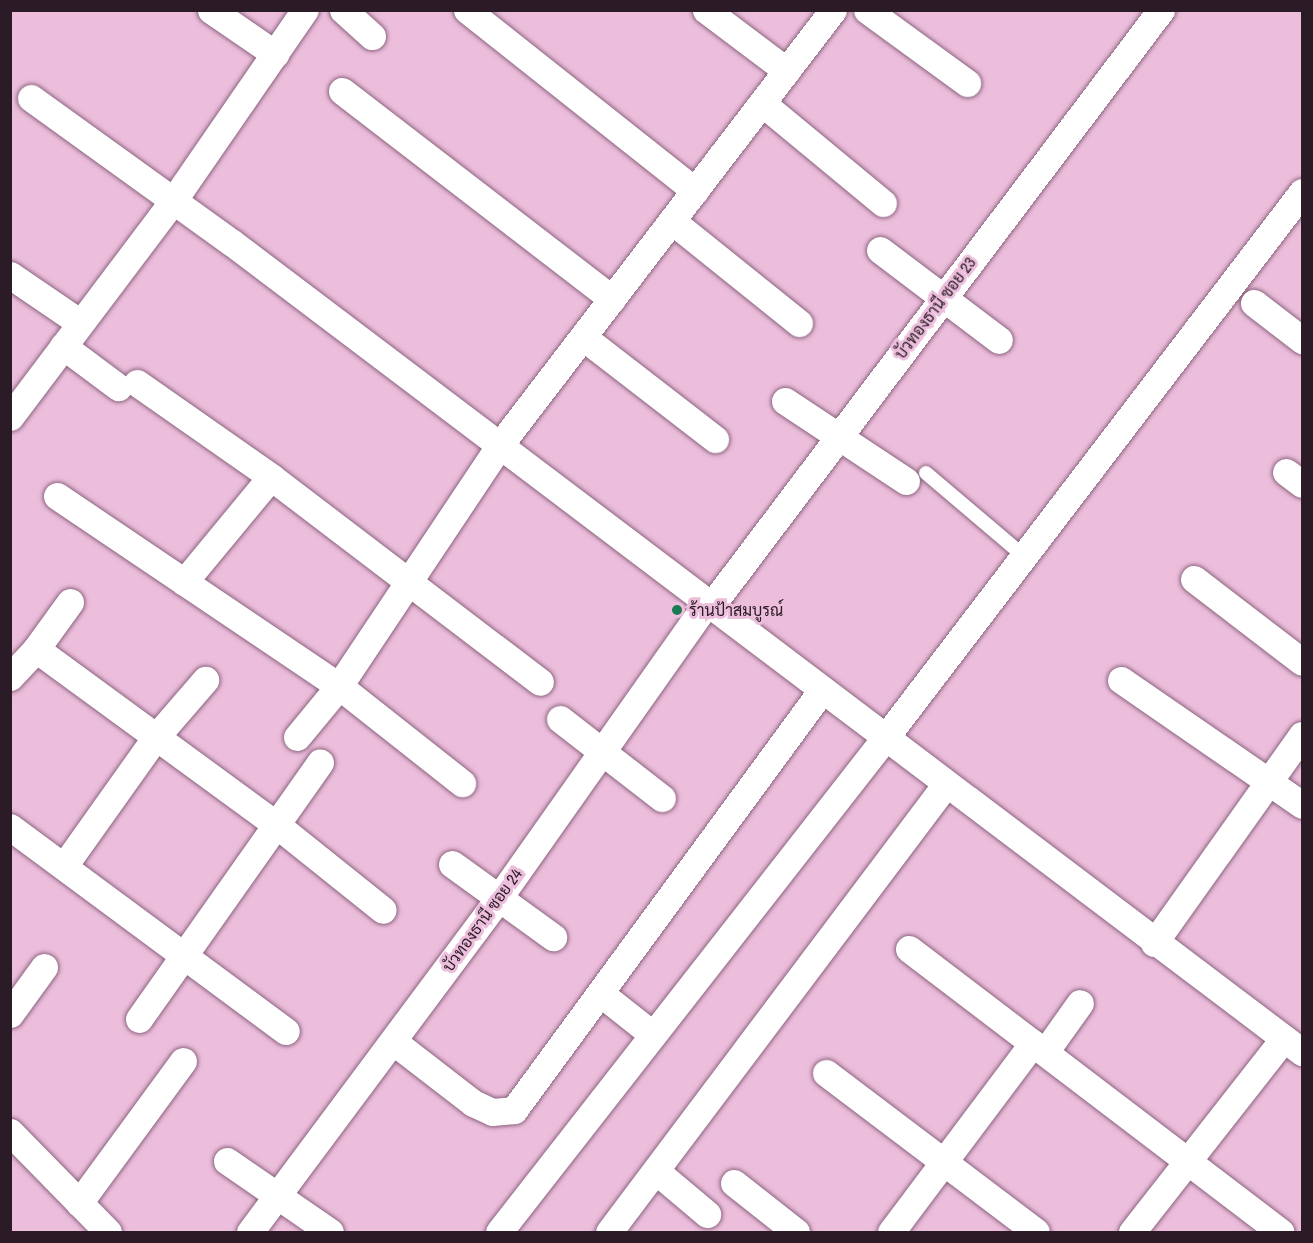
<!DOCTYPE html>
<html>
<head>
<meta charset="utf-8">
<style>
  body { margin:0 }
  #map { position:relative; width:1313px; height:1243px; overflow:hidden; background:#ecbedc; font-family:"Archivo Narrow",Sarabun,sans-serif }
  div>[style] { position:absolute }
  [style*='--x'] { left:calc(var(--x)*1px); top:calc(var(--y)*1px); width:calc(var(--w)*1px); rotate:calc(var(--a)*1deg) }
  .roads { filter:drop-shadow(0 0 2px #8c647f) drop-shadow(0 0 2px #8c647f) }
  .service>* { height:14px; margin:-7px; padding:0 7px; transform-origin:7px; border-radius:7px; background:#fff }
  .minor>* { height:27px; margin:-13.5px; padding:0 13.5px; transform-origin:13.5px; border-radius:13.5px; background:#fff }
  .dots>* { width:16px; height:16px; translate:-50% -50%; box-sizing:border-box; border:3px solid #ecbedc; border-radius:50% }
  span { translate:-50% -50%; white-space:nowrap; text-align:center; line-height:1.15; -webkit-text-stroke:6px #ecbedc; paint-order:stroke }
  .street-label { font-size:16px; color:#2b1b26 }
  .poi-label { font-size:16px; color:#2b1b26 }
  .left { translate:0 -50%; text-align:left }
  .frame { position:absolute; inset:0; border:12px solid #2b1b26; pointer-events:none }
</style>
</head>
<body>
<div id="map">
  <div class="roads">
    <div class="service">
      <div style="--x:926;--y:473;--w:128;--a:40.3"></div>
    </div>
    <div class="minor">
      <div style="--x:211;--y:10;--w:78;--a:34.5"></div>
      <div style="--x:343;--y:10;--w:39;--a:42"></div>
      <div style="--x:467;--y:10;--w:291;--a:38.4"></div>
      <div style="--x:706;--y:10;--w:101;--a:37"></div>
      <div style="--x:867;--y:10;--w:124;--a:36.1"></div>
      <div style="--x:342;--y:91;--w:341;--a:37.6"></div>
      <div style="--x:31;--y:98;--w:246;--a:35.8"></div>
      <div style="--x:231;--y:242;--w:1343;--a:37.1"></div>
      <div style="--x:762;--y:103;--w:157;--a:39.6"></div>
      <div style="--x:672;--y:221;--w:163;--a:38.8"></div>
      <div style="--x:880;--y:250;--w:149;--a:37.1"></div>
      <div style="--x:10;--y:275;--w:83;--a:34.3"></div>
      <div style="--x:1254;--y:303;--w:61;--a:37.6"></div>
      <div style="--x:583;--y:337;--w:167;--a:37.7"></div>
      <div style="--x:63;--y:346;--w:69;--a:36.7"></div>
      <div style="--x:137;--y:383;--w:164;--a:35"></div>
      <div style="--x:271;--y:477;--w:338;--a:37.3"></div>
      <div style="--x:785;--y:401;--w:145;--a:33.5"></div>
      <div style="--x:10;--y:417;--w:271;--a:-53"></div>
      <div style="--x:173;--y:201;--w:232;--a:-55.4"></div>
      <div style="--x:1286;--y:472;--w:20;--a:37"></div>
      <div style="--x:57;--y:496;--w:340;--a:34"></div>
      <div style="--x:339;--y:686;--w:157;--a:38.3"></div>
      <div style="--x:1194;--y:579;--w:136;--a:37.5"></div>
      <div style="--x:184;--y:582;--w:136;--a:-50.4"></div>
      <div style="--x:711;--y:606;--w:747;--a:-52.95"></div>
      <div style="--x:36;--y:649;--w:58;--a:-54.1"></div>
      <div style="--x:10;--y:677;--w:38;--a:-47"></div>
      <div style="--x:36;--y:649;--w:300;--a:36.2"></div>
      <div style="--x:278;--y:826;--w:134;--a:38.7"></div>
      <div style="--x:1121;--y:680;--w:220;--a:34.6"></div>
      <div style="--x:560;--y:719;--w:129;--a:37.8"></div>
      <div style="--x:297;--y:737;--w:66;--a:-50.5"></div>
      <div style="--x:339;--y:686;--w:288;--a:-56.3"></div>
      <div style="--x:499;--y:446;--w:549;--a:-52.55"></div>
      <div style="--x:10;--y:827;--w:343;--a:36.5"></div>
      <div style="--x:452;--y:864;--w:125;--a:35.9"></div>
      <div style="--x:64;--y:866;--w:157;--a:-54.6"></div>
      <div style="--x:155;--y:738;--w:77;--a:-49.2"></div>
      <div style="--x:1154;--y:943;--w:255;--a:-54.6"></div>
      <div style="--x:909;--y:949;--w:467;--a:37.3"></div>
      <div style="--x:600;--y:993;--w:66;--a:38.3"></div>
      <div style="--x:10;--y:1014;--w:58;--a:-54.1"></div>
      <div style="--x:139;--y:1019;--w:314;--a:-54.8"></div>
      <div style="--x:394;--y:1042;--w:100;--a:37.7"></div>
      <div style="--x:473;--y:1103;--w:21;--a:25"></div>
      <div style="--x:492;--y:1112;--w:22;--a:-5"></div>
      <div style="--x:514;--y:1110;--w:521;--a:-53.75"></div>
      <div style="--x:1045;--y:1052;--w:60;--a:-54.5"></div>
      <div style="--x:826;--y:1073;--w:263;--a:37.1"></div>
      <div style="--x:10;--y:1132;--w:140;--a:45.6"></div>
      <div style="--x:227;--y:1161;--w:125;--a:34.6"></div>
      <div style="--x:656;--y:1171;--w:67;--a:40.1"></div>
      <div style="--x:734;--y:1183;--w:79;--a:38.3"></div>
      <div style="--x:79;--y:1203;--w:176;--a:-53.8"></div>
      <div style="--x:250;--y:1232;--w:415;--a:-53.3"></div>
      <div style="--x:498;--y:899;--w:362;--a:-54.8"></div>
      <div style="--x:499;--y:1232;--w:627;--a:-52"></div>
      <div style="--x:885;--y:738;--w:687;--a:-52.63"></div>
      <div style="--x:609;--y:1232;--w:561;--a:-53.05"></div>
      <div style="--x:891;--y:1232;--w:236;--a:-53.1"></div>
      <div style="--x:1132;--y:1232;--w:246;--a:-51.9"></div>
    </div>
  </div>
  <div class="dots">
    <div style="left:677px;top:610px;background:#1a7a51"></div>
  </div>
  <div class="street-label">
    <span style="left:935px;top:308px;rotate:-53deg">บัวทองธานี ซอย 23</span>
    <span style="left:482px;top:920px;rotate:-54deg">บัวทองธานี ซอย 24</span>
  </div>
  <div class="poi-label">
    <span class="left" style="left:689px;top:610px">ร้านป้าสมบูรณ์</span>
  </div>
  <div class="frame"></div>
</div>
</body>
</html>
